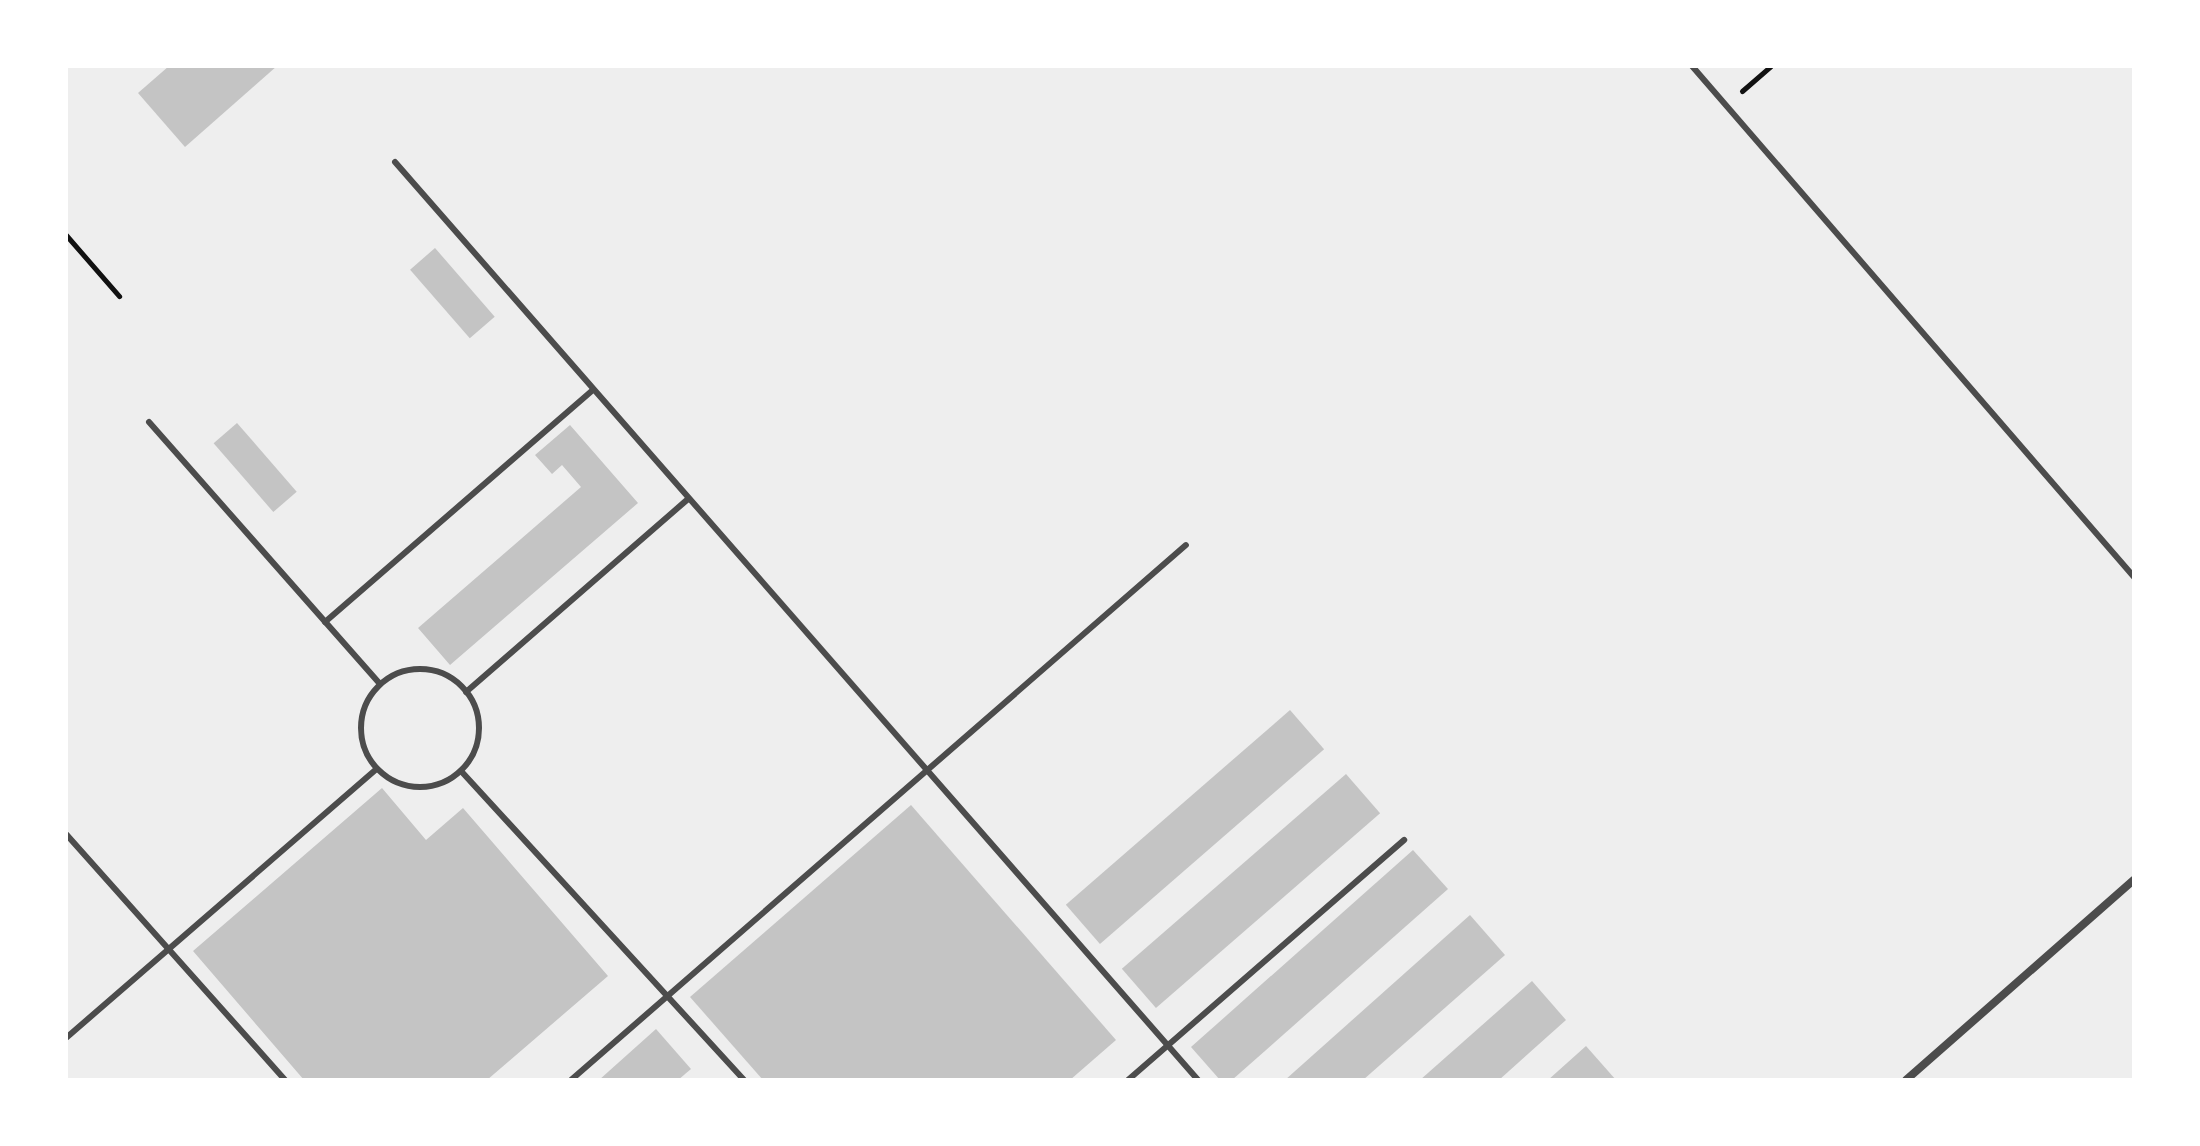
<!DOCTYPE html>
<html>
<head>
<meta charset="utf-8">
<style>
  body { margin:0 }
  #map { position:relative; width:2200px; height:1146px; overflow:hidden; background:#fff; font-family:Lora,serif }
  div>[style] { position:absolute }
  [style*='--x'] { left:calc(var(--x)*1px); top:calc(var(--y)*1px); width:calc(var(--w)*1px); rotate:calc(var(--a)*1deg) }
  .green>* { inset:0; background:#eee; transform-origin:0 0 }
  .building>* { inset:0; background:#c4c4c4; transform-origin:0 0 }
  .path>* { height:5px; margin:-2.5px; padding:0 2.5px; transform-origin:2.5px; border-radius:2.5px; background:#111 }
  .service>* { height:6px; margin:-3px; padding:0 3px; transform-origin:3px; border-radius:3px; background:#4c4c4c }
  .service>.ring { margin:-3px; padding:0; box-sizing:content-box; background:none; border:6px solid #4c4c4c; border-radius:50% }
  .minor>* { height:8px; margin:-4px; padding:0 4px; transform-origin:4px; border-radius:4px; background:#4c4c4c }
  span { translate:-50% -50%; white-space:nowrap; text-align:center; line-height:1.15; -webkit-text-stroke:6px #fff; paint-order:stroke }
  .frame { position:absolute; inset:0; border:68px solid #fff; pointer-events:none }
</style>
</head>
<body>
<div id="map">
  <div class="green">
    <div style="left:66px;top:66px;width:2068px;height:1014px"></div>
  </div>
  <div class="building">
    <div style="clip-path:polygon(169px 66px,277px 66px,185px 147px,138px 93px)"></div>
    <div style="left:435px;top:248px;width:91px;height:33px;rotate:49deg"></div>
    <div style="left:237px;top:423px;width:91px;height:31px;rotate:49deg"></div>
    <div style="clip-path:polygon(570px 425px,638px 503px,450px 665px,418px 628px,581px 487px,562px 465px,552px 474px,535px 455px)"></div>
    <div style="left:1290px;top:710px;width:52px;height:297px;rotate:49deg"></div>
    <div style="left:1346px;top:774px;width:52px;height:297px;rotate:49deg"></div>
    <div style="clip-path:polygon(382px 788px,426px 840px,463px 808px,608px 976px,487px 1080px,304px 1080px,193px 951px)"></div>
    <div style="clip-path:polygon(911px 805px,1116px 1040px,1070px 1080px,763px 1080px,690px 997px)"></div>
    <div style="clip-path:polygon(1413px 850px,1448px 889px,1232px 1080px,1220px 1080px,1191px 1047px)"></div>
    <div style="clip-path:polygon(1470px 915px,1505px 955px,1363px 1080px,1285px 1080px)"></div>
    <div style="clip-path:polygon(1532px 981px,1566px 1020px,1499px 1080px,1420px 1080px)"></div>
    <div style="clip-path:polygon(656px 1029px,691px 1069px,678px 1080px,599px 1080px)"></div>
    <div style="clip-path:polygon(1586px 1046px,1616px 1080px,1548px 1080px)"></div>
  </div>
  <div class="path">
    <div style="--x:1742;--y:91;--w:38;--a:-41"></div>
    <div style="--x:66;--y:235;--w:81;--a:49"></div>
  </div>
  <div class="service">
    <div style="--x:1692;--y:66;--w:676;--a:49.14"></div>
    <div style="--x:395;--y:162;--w:1220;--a:48.82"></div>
    <div style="--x:149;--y:422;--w:349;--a:48.6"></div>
    <div style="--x:325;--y:622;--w:354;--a:-40.9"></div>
    <div class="ring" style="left:361px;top:669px;width:112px;height:112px"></div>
    <div style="--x:466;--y:692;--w:294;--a:-41"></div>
    <div style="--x:461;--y:771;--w:419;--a:47.5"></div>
    <div style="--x:66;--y:834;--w:329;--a:48.3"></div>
    <div style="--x:66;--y:1038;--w:410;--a:-40.9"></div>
    <div style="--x:571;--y:1080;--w:815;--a:-41.02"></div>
    <div style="--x:1128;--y:1080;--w:366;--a:-41"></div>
  </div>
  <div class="minor">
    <div style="--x:1906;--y:1080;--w:303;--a:-41.3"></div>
  </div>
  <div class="frame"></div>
</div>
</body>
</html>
